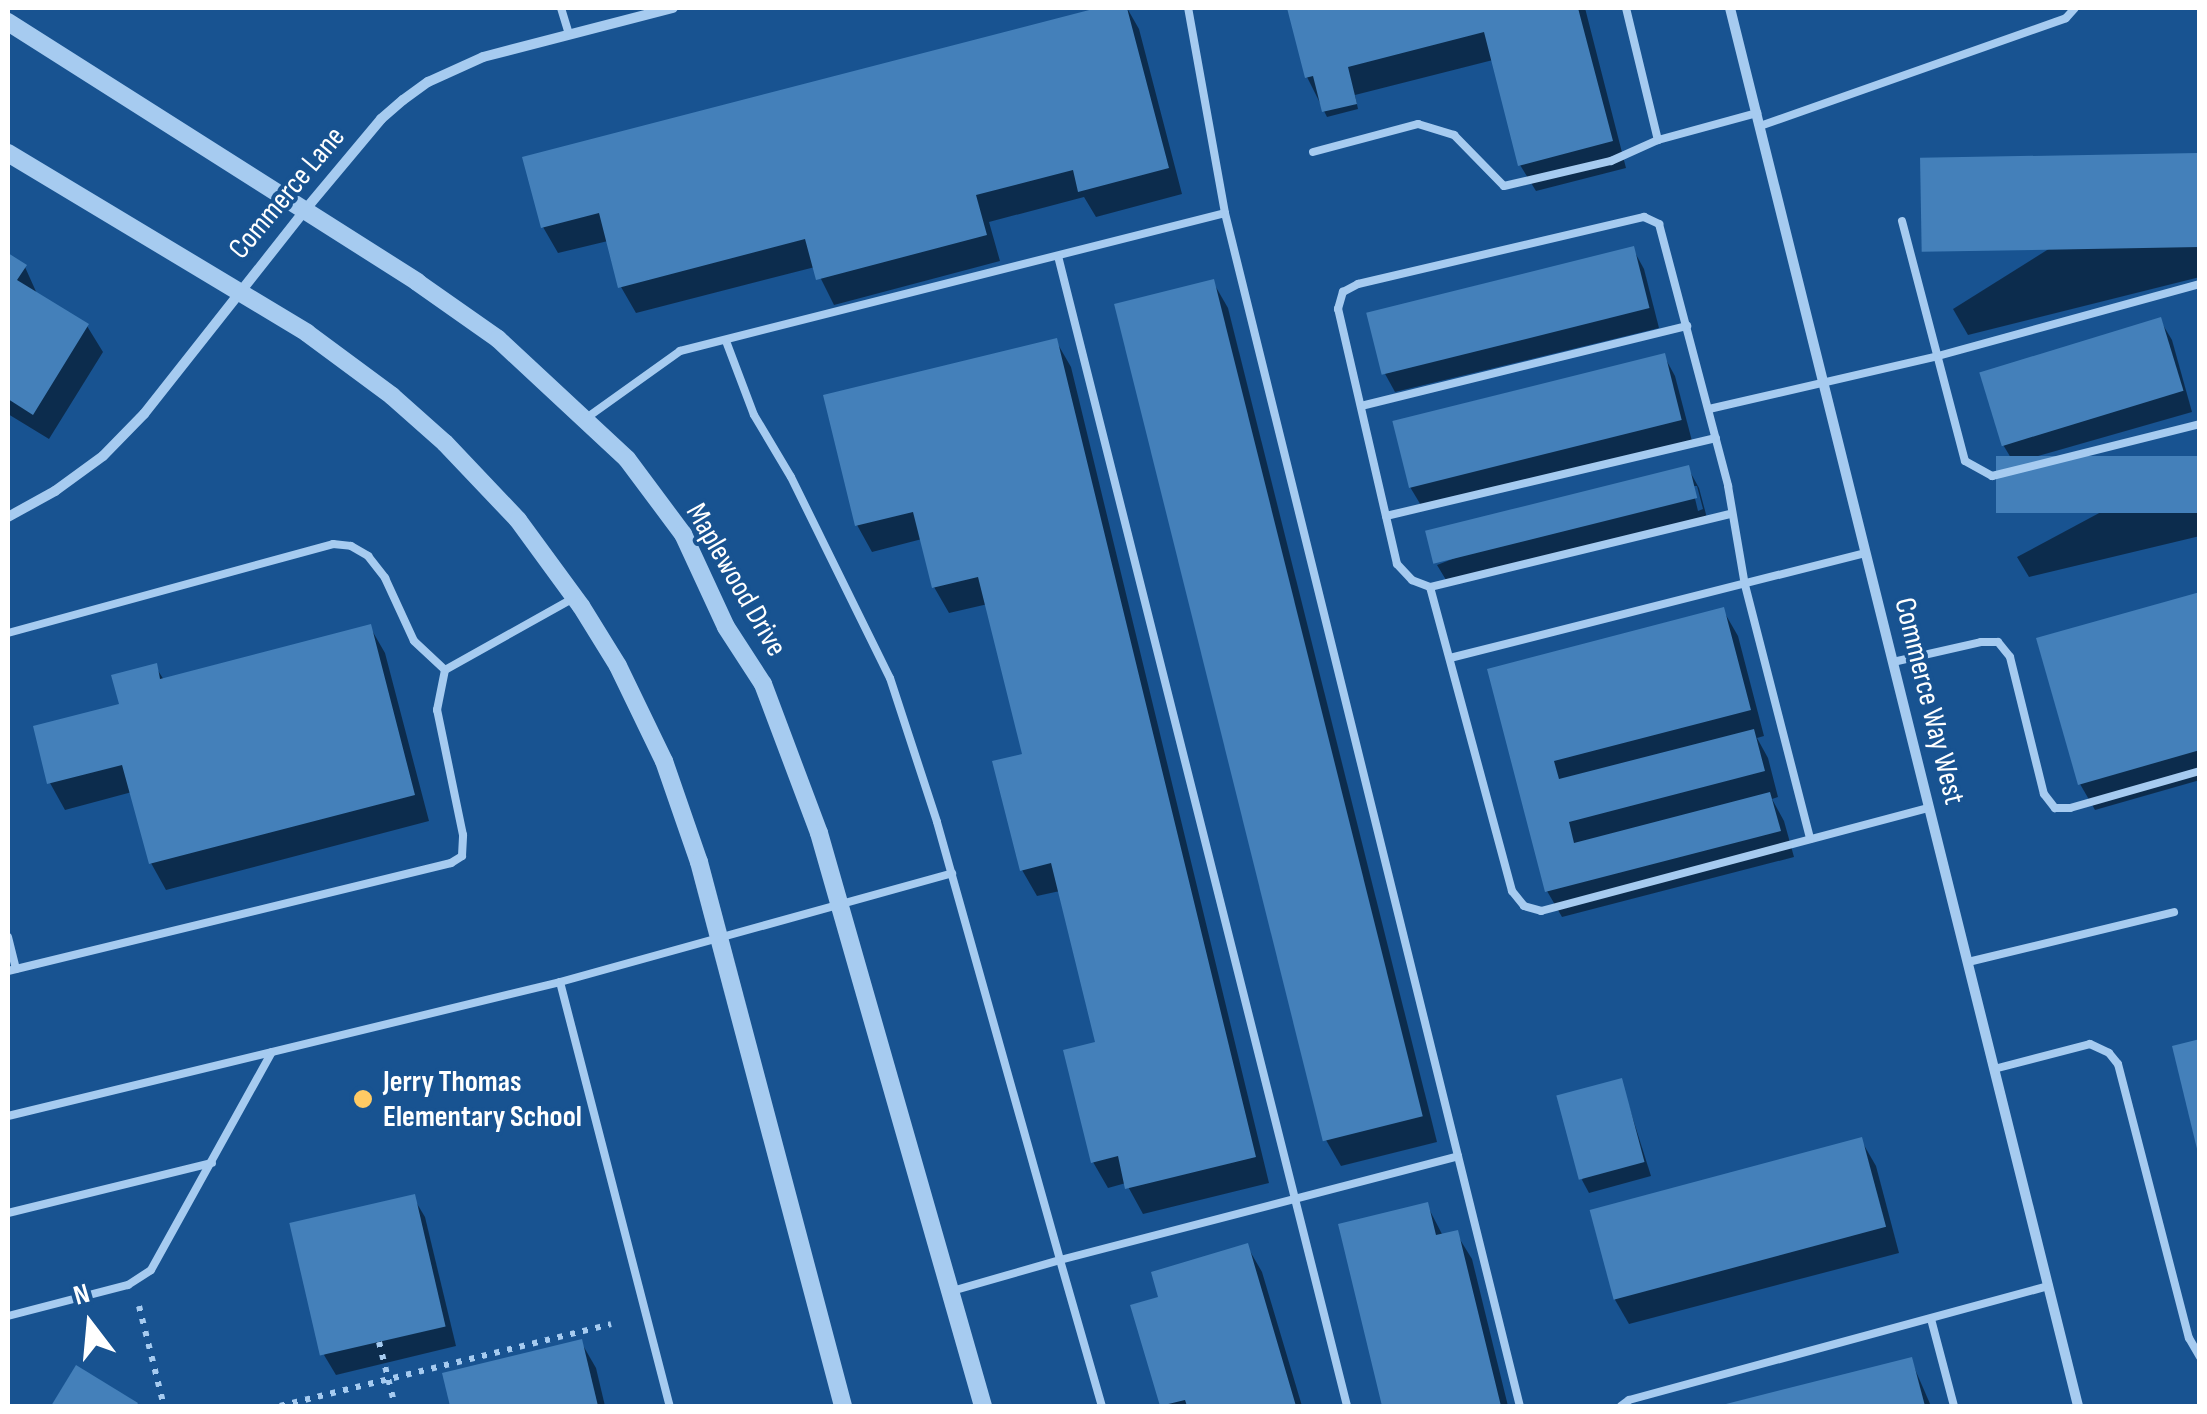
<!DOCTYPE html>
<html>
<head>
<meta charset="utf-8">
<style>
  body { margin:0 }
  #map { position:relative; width:2207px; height:1414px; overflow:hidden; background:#185391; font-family:"Sofia Sans Condensed",sans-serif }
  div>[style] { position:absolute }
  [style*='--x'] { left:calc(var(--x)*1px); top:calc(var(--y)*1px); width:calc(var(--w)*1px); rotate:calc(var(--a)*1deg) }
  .shadow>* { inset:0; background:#0007 }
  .building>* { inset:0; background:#4480ba; transform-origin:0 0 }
  .path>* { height:6px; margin-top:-3px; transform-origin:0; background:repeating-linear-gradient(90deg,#a6cbf0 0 5px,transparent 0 13px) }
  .service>* { height:8px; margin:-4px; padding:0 4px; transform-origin:4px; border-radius:4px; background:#a6cbf0 }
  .minor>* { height:10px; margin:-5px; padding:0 5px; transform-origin:5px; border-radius:5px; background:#a6cbf0 }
  .tertiary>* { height:18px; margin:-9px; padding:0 9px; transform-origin:9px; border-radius:9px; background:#a6cbf0 }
  .dots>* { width:28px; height:28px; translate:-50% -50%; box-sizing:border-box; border:5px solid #185391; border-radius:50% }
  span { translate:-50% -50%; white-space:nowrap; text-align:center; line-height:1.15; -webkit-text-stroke:8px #185391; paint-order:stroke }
  .street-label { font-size:30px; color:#fff }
  .poi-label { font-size:30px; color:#fff; font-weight:700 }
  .left { translate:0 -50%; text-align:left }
  .frame { position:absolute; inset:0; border:10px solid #fff; pointer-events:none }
  .north { position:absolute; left:40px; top:1274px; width:100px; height:100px; -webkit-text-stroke:8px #185391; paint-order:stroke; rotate:344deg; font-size:28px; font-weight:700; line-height:40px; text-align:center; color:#fff }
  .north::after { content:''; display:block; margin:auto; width:35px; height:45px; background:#fff; clip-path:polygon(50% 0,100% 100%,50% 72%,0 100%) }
</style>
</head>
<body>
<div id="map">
  <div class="shadow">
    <div style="clip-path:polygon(1107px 8px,1127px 8px,1139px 29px,1182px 194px,1096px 217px,1084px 197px,989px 222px,1000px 261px,834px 305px,815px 267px,636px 313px,621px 287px,608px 241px,558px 253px,543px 227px,525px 159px)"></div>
    <div style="clip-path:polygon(1289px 8px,1585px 8px,1626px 168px,1536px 191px,1520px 165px,1493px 60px,1355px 95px,1358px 109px,1327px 117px,1307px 77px)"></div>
    <div style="clip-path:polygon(2197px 156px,2200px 277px,1968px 335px,1953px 309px)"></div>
    <div style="clip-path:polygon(1633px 249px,1644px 269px,1659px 328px,1395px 392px,1384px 372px)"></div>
    <div style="clip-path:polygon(8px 256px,25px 267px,38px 296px,87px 326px,103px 352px,49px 439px,8px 414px)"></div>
    <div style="clip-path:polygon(1213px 282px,1228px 308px,1437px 1142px,1341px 1166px,1326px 1140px)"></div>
    <div style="clip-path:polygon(2160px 320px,2172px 340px,2192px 412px,2014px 463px,2002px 443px)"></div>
    <div style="clip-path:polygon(1056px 341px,1071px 367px,1269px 1183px,1143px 1214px,1126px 1183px,1108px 1188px,1093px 1162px,1098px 1044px,1060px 891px,1037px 896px,1022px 870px,1025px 756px,988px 604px,949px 613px,934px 587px,922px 539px,872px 552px,857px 525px)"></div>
    <div style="clip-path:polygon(1664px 356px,1675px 376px,1692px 441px,1422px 507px,1410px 487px)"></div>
    <div style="clip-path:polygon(2200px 459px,2200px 536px,2029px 577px,2017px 557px)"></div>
    <div style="clip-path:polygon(evenodd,1688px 468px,1699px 488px,1707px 518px,1449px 585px,1437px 565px,1688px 468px,1692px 486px,1697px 486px,1703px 509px,1698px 511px,1692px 486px)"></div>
    <div style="clip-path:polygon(2200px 595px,2200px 780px,2095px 810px,2080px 784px)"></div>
    <div style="clip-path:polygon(1723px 610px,1738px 636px,1764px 736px,1757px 738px,1768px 758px,1778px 797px,1772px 799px,1784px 821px,1794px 857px,1562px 917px,1547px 891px,1490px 670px)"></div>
    <div style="clip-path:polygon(370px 627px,385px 653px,429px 821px,166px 890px,151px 863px,132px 792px,65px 810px,50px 783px,36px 728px,122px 706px,155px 666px,164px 680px)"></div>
    <div style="clip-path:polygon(1621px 1081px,1651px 1176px,1589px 1193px,1582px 1180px)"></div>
    <div style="clip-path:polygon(1861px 1140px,1876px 1166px,1899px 1253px,1629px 1324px,1614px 1298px)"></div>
    <div style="clip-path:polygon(413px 1197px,425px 1217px,456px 1346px,336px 1375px,324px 1355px)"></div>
    <div style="clip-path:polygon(1427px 1205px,1443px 1236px,1456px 1233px,1472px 1259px,1508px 1406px,1385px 1406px,1341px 1226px)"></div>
    <div style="clip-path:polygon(1247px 1246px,1262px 1272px,1302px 1406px,1163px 1406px,1133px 1307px,1161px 1299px)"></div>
    <div style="clip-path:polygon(581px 1342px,596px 1368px,605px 1406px,452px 1406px,445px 1375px)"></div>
    <div style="clip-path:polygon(1911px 1360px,1931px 1406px,1727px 1406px)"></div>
  </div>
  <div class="building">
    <div style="clip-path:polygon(1097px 8px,1127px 8px,1169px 168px,1078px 192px,1073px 170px,976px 195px,987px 235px,816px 280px,805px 239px,618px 288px,599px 213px,541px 228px,522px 157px)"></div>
    <div style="clip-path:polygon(1287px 8px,1578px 8px,1613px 141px,1518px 166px,1484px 32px,1348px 67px,1357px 104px,1322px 112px,1313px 76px,1305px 78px)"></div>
    <div style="left:2198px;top:153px;width:94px;height:278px;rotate:89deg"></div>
    <div style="left:1634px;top:246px;width:64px;height:276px;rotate:76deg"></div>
    <div style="clip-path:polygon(8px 253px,27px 265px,17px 280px,89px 324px,33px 415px,8px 399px)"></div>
    <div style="left:1214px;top:279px;width:863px;height:103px;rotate:76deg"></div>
    <div style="left:2161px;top:317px;width:77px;height:190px;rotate:73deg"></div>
    <div style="clip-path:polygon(1057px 338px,1256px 1157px,1125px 1189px,1118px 1156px,1091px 1163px,1063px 1050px,1095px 1042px,1051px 863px,1020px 871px,992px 761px,1022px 754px,978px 577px,932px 588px,913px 512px,855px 526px,823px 395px)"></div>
    <div style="left:1665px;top:353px;width:69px;height:281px;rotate:76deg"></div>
    <div style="left:2200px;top:456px;width:57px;height:204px;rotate:90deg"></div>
    <div style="left:1689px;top:465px;width:34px;height:272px;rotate:76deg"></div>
    <div style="clip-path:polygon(2200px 592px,2200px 750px,2078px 785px,2036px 638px)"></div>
    <div style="clip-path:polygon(1724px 607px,1751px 710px,1554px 761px,1559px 779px,1754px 729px,1765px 771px,1569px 822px,1574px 843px,1770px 792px,1781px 831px,1545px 892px,1487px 669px)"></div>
    <div style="clip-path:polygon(371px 624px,415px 795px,149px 864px,122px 765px,47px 784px,33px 726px,119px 704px,111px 675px,157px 663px,160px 679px)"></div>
    <div style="clip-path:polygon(2200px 1039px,2200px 1153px,2198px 1153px,2172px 1046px)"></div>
    <div style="left:1622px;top:1078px;width:87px;height:68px;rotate:75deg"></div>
    <div style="left:1862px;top:1137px;width:93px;height:282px;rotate:75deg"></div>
    <div style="left:415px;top:1194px;width:136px;height:129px;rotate:77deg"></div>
    <div style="clip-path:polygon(1428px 1202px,1436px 1235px,1458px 1230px,1501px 1406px,1382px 1406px,1338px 1224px)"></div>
    <div style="clip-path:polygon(1248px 1243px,1296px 1406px,1187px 1406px,1185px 1400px,1160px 1406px,1130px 1305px,1158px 1297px,1151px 1272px)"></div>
    <div style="clip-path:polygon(582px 1339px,598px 1406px,450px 1406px,442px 1373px)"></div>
    <div style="clip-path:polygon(1912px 1357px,1925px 1406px,1722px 1406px,1722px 1405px)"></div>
    <div style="clip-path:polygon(76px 1365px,138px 1403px,136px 1406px,51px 1406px)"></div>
  </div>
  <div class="path">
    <div style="--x:139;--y:1306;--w:103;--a:76"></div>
    <div style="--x:379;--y:1342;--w:66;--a:76"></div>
    <div style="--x:280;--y:1406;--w:341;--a:-13.9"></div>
  </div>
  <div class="service">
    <div style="--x:561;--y:8;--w:28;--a:73"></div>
    <div style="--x:1626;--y:8;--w:136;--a:76.4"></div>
    <div style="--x:1760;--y:126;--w:324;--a:-19.4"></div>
    <div style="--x:2066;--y:18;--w:13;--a:-48"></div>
    <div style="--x:1313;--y:152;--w:109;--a:-14.9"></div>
    <div style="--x:1418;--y:124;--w:38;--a:17"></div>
    <div style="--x:1454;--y:135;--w:71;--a:45.6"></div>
    <div style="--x:1504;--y:186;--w:110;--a:-13.2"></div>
    <div style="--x:1611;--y:161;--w:51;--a:-24.1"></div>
    <div style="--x:1658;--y:140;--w:103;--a:-15.3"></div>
    <div style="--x:1902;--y:221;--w:248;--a:75.3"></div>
    <div style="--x:1965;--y:461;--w:31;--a:29"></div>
    <div style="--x:1992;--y:476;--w:214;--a:-14"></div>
    <div style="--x:1058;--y:256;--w:1186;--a:75.89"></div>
    <div style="--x:726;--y:341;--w:79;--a:69.3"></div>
    <div style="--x:754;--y:415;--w:72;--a:59.2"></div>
    <div style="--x:791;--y:477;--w:224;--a:63.8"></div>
    <div style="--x:890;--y:678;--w:151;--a:71.9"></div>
    <div style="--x:937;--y:822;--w:455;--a:74.3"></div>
    <div style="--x:1060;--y:1260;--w:411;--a:-14.6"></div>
    <div style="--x:1458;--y:1156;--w:971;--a:-103.88"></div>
    <div style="--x:1225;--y:213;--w:208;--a:-100.2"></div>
    <div style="--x:1361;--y:406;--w:336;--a:-13.8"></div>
    <div style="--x:1709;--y:409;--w:235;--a:-13"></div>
    <div style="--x:1938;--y:356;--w:272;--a:-15.4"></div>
    <div style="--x:585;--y:419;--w:117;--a:-35.6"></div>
    <div style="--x:680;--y:351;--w:562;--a:-14.21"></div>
    <div style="--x:1730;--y:514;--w:309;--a:166.3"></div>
    <div style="--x:1430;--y:587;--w:19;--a:-159"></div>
    <div style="--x:1412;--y:580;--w:22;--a:-133"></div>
    <div style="--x:1397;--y:564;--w:262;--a:-103"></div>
    <div style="--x:1338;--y:309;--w:18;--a:-74"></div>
    <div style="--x:1343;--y:292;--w:17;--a:-28"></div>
    <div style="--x:1358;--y:284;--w:294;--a:-13.2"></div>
    <div style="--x:1644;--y:217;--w:17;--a:25"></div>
    <div style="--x:1659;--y:224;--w:271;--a:75.2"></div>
    <div style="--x:1728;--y:486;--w:100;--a:80.3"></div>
    <div style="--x:1745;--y:585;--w:262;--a:75.6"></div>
    <div style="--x:1386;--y:516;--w:339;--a:-13.3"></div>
    <div style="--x:1430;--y:587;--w:315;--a:74.9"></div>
    <div style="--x:1512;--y:891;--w:19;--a:51"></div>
    <div style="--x:1524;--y:906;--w:18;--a:16"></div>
    <div style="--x:1541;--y:911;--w:401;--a:-14.9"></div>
    <div style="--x:8;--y:633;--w:337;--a:-15.3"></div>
    <div style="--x:333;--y:544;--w:18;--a:6"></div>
    <div style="--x:351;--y:546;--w:20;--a:30"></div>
    <div style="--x:368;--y:556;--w:28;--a:52"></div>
    <div style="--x:385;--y:578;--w:69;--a:65.3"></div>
    <div style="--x:414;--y:641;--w:42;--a:43.1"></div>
    <div style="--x:1450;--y:658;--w:429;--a:-14.2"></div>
    <div style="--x:1893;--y:662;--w:90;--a:-12.8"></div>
    <div style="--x:1981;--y:642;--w:17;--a:0"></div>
    <div style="--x:1998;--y:642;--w:19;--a:51"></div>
    <div style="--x:2010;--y:657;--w:141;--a:76.1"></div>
    <div style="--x:2044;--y:794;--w:18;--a:52"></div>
    <div style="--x:2055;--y:808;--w:15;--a:0"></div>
    <div style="--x:2070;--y:808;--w:135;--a:-15.9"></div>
    <div style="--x:8;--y:937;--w:33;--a:76"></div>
    <div style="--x:1968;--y:962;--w:212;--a:-13.6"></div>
    <div style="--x:8;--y:971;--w:456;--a:-13.7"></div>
    <div style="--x:451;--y:863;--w:13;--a:-32"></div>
    <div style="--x:462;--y:856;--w:21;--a:-87"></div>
    <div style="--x:463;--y:835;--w:128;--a:-101.7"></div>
    <div style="--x:437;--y:710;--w:41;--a:-78.7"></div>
    <div style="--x:445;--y:670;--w:148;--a:-29.2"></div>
    <div style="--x:560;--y:982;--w:438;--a:75.5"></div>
    <div style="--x:1994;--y:1069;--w:99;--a:-14.6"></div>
    <div style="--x:2090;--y:1044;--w:21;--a:25"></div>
    <div style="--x:2109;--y:1053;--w:14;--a:51"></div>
    <div style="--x:2118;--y:1064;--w:283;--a:75.5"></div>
    <div style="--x:2189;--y:1338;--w:22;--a:60"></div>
    <div style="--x:8;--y:1116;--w:568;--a:-13.64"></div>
    <div style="--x:560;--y:982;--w:407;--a:-15.5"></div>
    <div style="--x:1458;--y:1156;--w:258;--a:76.1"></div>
    <div style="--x:8;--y:1213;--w:210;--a:-13.8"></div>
    <div style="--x:952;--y:1291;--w:112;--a:-16"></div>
    <div style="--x:1060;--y:1260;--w:152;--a:74"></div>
    <div style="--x:8;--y:1316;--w:124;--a:-14.5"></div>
    <div style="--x:128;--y:1285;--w:27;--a:-33"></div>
    <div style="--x:151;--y:1270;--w:249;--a:-61"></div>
    <div style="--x:1931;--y:1319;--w:90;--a:75.2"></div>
    <div style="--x:1621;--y:1406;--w:10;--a:-37"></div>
    <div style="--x:1629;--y:1400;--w:435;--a:-15.2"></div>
  </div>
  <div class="minor">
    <div style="--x:1730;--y:8;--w:1441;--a:76.02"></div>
    <div style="--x:8;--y:517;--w:54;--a:-29"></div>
    <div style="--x:55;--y:491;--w:59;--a:-36.1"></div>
    <div style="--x:103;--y:456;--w:59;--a:-45.7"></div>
    <div style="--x:144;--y:414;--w:260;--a:-51.7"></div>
    <div style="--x:305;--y:210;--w:119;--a:-50.1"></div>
    <div style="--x:381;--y:119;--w:29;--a:-41"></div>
    <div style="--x:403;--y:100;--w:31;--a:-36"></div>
    <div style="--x:428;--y:82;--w:60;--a:-24.4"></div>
    <div style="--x:483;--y:57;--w:196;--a:-14.5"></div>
  </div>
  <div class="tertiary">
    <div style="--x:8;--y:22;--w:485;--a:32.4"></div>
    <div style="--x:417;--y:282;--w:99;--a:35.1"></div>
    <div style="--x:498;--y:339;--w:176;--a:42.9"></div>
    <div style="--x:627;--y:459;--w:94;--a:53.3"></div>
    <div style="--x:683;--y:534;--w:102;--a:65.2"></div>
    <div style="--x:726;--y:627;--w:68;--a:57"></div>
    <div style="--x:763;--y:684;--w:159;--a:69.4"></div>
    <div style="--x:819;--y:833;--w:596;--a:74.03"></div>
    <div style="--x:8;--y:153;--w:349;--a:31"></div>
    <div style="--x:307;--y:333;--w:106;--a:36.5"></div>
    <div style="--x:392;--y:396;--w:71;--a:41.6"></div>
    <div style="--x:445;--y:443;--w:106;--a:46.5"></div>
    <div style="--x:518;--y:520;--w:107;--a:53.8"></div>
    <div style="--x:581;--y:606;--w:70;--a:58.3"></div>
    <div style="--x:618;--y:666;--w:106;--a:64.2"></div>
    <div style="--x:664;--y:761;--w:107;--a:70.9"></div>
    <div style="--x:699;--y:862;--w:563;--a:75.17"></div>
  </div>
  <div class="dots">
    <div style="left:363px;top:1099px;background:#ffca64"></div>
  </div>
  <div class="street-label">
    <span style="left:287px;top:193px;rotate:-50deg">Commerce Lane</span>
    <span style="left:736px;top:580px;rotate:60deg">Maplewood Drive</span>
    <span style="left:1929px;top:701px;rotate:76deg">Commerce Way West</span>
  </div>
  <div class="poi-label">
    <span class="left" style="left:383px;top:1099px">Jerry Thomas<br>Elementary School</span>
  </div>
  <div class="frame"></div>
  <div class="north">N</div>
</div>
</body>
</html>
